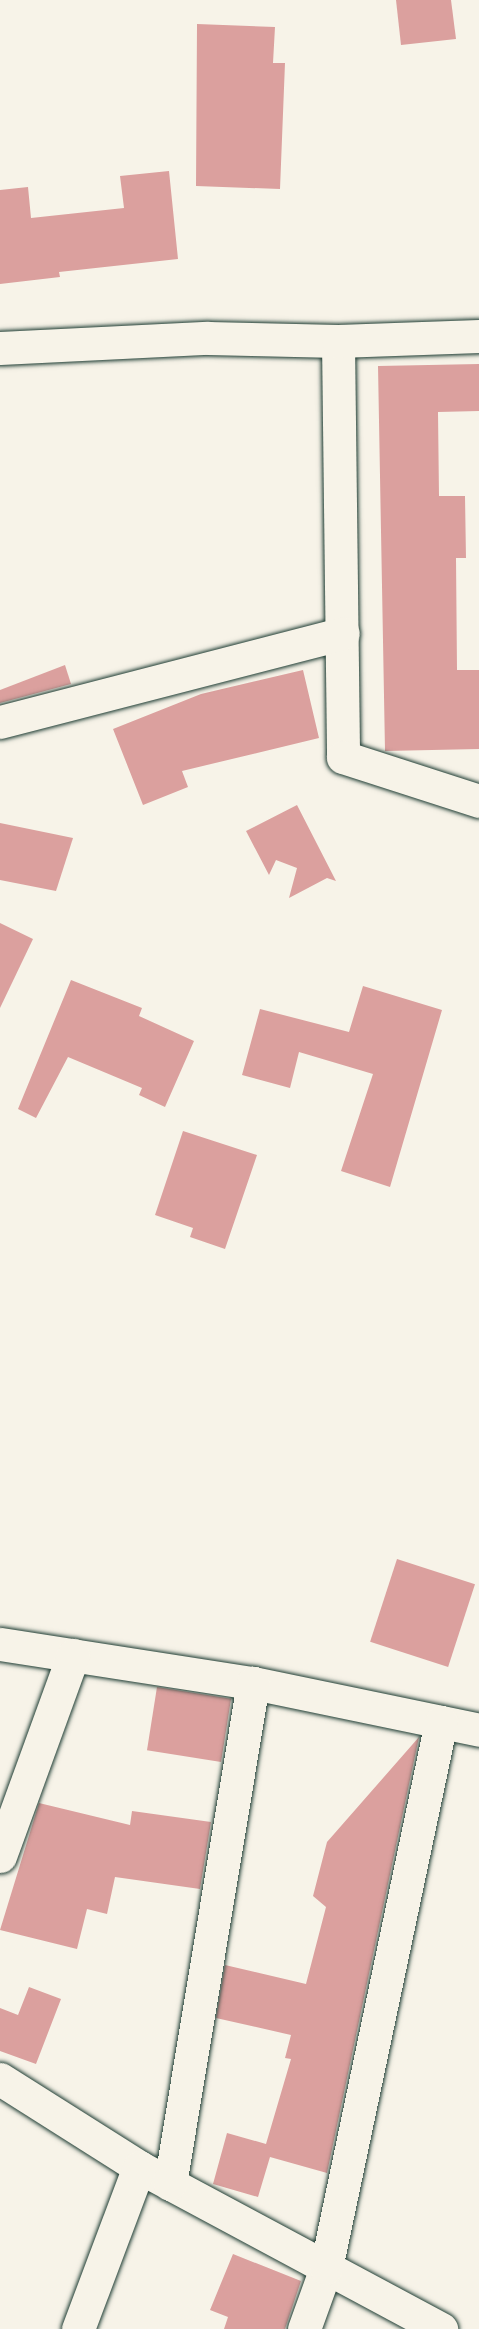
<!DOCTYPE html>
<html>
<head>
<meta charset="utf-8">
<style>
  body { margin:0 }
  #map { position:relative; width:479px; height:2329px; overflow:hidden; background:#f7f3e8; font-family:"Balsamiq Sans",sans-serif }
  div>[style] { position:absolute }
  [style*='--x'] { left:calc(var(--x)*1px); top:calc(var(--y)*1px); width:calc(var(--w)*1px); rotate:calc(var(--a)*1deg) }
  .building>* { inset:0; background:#dba09e; transform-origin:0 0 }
  .roads { filter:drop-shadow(0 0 2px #1f3d34) drop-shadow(0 0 2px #1f3d34) }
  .street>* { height:33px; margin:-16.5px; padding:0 16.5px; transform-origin:16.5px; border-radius:16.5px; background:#f7f3e8 }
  span { translate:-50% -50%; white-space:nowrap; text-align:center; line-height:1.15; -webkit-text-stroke:4.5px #f7f3e8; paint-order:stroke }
</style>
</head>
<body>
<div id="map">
  <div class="building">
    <div style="clip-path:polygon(396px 0,451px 0,456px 39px,401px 45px)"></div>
    <div style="clip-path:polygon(197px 24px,275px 27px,273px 63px,285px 63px,280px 189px,196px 186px)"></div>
    <div style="clip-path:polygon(169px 171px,178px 259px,59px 272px,60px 277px,0 284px,0 190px,28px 187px,31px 218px,124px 208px,120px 176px)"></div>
    <div style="clip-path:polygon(479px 364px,479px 411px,438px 412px,439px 496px,465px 496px,466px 558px,456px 558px,457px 670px,479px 670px,479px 749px,385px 751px,378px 366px)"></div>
    <div style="clip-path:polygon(65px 665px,71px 684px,0 703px,0 690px)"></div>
    <div style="clip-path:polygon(303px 670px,319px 738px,182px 771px,188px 787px,143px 805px,113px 729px,201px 694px)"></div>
    <div style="clip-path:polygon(297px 805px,336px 881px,327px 878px,289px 898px,297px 868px,276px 860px,269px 875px,246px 831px)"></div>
    <div style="clip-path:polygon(0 823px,73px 838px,56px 891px,0 880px)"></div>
    <div style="clip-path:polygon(0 923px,33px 939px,0 1008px)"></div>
    <div style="clip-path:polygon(71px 980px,142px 1008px,139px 1016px,194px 1041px,165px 1107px,139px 1095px,142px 1088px,68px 1057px,36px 1118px,18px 1109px)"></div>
    <div style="clip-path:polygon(363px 986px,442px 1010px,390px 1187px,341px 1171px,373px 1074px,299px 1052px,290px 1088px,242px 1075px,260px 1009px,349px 1032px)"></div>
    <div style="clip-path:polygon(183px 1131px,257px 1155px,225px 1249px,190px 1237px,193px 1228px,155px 1215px)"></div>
    <div style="left:397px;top:1559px;width:82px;height:87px;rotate:18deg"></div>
    <div style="left:157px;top:1687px;width:75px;height:64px;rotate:9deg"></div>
    <div style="clip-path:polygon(419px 1737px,327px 2173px,270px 2157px,258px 2197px,213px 2184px,227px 2133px,266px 2144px,291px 2059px,285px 2058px,291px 2035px,216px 2018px,225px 1965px,306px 1984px,326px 1907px,313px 1896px,327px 1842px)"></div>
    <div style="clip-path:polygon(39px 1803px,130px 1825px,132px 1811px,211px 1822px,200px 1889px,115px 1877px,107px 1914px,87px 1909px,77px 1949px,0 1930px)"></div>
    <div style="clip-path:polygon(29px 1987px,61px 1999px,36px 2064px,0 2051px,0 2008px,18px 2015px)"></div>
    <div style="clip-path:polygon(233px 2254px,301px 2281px,285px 2329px,224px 2329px,228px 2317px,210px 2310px)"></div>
  </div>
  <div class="roads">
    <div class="street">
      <div style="--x:338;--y:341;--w:416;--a:89.3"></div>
      <div style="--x:343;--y:757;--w:143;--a:17.9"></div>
      <div style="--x:0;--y:348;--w:208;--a:-2.8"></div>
      <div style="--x:208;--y:338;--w:130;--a:1.3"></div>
      <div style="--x:338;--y:341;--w:141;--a:-2"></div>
      <div style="--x:0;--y:722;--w:354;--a:-14.5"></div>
      <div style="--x:0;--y:1644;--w:256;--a:8.8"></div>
      <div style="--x:253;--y:1683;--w:231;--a:11.7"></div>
      <div style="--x:0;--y:1856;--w:214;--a:-70"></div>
      <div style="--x:0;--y:2079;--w:165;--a:32.3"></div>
      <div style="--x:139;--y:2167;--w:343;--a:28.2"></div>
      <div style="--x:170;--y:2184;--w:508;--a:-80.59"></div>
      <div style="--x:78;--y:2329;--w:173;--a:-69.4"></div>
      <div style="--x:304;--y:2329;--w:65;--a:-70.2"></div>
      <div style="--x:326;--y:2268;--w:558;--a:-78.11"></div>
    </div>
  </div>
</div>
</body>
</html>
